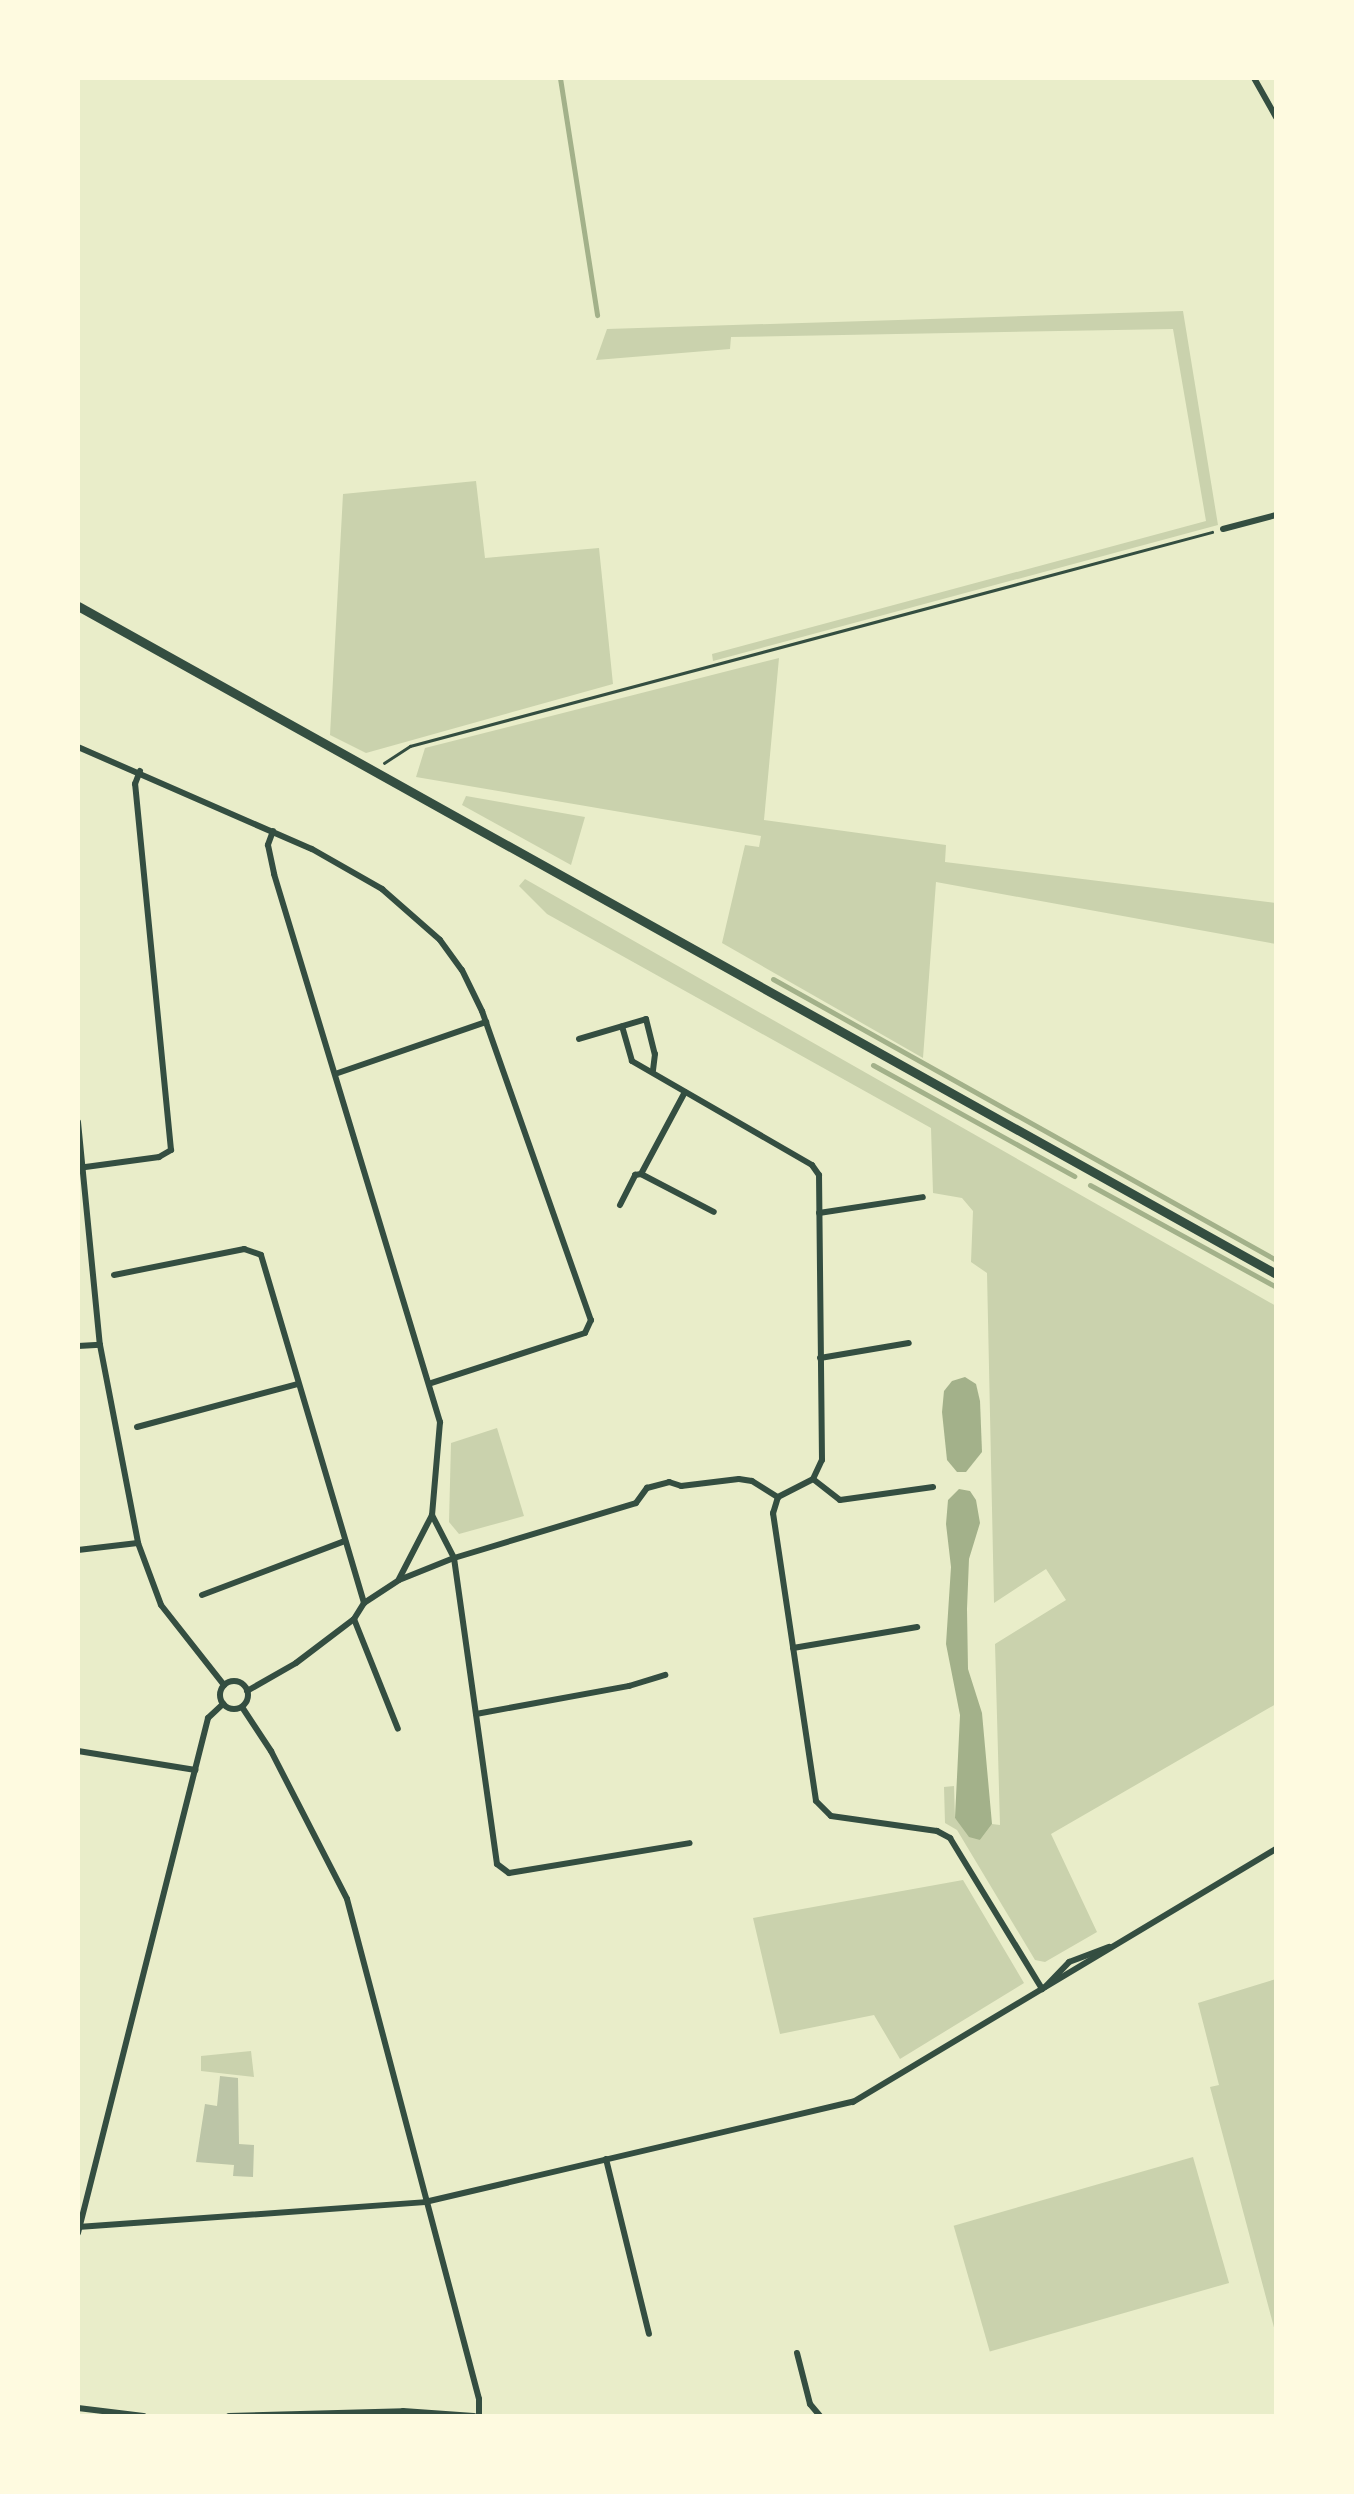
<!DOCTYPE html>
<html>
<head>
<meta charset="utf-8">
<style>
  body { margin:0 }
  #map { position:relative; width:1354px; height:2494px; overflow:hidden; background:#e9edc9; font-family:"Roboto Serif",serif }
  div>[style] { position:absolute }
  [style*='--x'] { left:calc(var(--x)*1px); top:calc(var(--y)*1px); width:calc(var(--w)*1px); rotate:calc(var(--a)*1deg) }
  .green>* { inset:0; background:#cad2ad; transform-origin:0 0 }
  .water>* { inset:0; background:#a3b18a }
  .stream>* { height:5px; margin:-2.5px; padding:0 2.5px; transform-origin:2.5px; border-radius:2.5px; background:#a3b18a }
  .building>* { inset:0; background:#bcc5a7 }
  .path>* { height:2.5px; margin:-1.25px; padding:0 1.25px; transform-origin:1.25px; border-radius:1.25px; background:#344e41 }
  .minor>* { height:6px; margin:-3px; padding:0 3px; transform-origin:3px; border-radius:3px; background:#344e41 }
  .minor>.ring { margin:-3px; padding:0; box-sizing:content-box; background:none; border:6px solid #344e41; border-radius:50% }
  .tertiary>* { height:9px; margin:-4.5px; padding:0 4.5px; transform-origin:4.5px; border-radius:4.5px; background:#344e41 }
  span { translate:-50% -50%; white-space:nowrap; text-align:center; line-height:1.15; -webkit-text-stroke:8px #fefae0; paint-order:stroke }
  .frame { position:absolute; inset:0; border:80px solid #fefae0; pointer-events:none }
</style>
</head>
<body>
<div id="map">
  <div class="green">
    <div style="clip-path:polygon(1183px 311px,1218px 525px,713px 661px,712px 654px,1206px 521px,1173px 329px,731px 337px,730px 349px,596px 360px,607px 329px)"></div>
    <div style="clip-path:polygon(476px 481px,485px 558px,599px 548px,613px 684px,366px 753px,330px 735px,343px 494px)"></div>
    <div style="clip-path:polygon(779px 658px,764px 820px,946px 845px,945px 862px,1276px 903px,1276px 944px,936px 882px,923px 1058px,722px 943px,745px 845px,759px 847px,761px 836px,416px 777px,425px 748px)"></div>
    <div style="clip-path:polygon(466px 796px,585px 817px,571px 865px,462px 805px)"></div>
    <div style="clip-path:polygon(525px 879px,1276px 1306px,1276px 1704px,1051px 1834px,1097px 1932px,1045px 1962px,1035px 1960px,957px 1830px,945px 1823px,944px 1787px,954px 1786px,955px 1818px,980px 1840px,992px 1824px,1000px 1825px,995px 1644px,1066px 1600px,1046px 1569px,994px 1603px,987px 1273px,971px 1262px,973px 1211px,962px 1198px,933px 1193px,931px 1128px,547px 914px,519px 886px)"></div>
    <div style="clip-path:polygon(497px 1428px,524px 1516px,459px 1534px,449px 1522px,451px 1443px)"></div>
    <div style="clip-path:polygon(963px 1880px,1024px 1983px,900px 2059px,874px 2015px,780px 2034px,753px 1918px)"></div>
    <div style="clip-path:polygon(1276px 1979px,1276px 2335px,1210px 2087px,1219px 2085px,1198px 2003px)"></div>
    <div style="clip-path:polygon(251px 2051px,254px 2077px,201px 2071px,201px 2056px)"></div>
    <div style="left:1193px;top:2157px;width:131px;height:249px;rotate:74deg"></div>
  </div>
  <div class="water">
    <div style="clip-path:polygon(965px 1377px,976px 1384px,980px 1401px,982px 1452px,966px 1472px,957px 1472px,947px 1460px,942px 1412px,944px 1391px,952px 1381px)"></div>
    <div style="clip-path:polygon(959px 1489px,970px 1491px,976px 1500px,980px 1523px,969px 1559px,967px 1609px,968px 1669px,982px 1713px,992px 1824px,980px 1840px,969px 1837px,955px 1818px,960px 1715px,946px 1644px,951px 1567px,946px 1524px,948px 1500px)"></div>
  </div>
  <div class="stream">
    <div style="--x:560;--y:78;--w:240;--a:81.1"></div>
    <div style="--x:773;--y:979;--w:576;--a:29.19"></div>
    <div style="--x:873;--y:1065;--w:230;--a:28.9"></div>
    <div style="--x:1090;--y:1185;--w:212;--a:28.7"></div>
  </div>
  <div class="building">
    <div style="clip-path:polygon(220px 2076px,238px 2078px,239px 2144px,254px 2145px,253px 2177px,233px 2176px,234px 2165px,196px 2162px,205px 2104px,217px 2106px)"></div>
  </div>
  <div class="path">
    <div style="--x:384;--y:763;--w:31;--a:-33"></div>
    <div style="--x:410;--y:746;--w:830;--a:-14.94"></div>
  </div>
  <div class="minor">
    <div style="--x:1254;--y:78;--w:45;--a:60.6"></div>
    <div style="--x:1223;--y:529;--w:55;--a:-14.8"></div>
    <div style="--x:78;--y:747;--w:255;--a:23.6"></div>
    <div style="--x:312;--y:849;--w:81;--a:29.7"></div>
    <div style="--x:382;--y:889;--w:77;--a:41.3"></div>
    <div style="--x:440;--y:940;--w:37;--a:54"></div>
    <div style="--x:462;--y:970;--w:46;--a:64"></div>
    <div style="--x:482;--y:1011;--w:328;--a:70.6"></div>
    <div style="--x:591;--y:1320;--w:14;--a:115"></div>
    <div style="--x:585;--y:1333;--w:162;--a:162"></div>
    <div style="--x:273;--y:831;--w:15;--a:110"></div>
    <div style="--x:268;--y:845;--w:30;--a:78"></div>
    <div style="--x:274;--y:874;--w:573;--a:73.15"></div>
    <div style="--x:440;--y:1422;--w:93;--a:94.9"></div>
    <div style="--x:432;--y:1515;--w:48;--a:62.9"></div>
    <div style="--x:454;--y:1558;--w:309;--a:82"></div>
    <div style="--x:497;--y:1864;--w:15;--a:37"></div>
    <div style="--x:509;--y:1873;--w:183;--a:-9.4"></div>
    <div style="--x:579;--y:1039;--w:70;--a:-16.6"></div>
    <div style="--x:646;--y:1019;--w:36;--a:76"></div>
    <div style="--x:655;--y:1054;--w:17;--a:97"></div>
    <div style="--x:335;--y:1074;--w:160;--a:-19"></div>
    <div style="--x:78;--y:1122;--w:224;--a:84.4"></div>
    <div style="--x:100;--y:1345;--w:202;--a:79.1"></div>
    <div style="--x:138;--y:1543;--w:66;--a:69.6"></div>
    <div style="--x:161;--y:1605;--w:102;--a:51.8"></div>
    <div style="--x:78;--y:1168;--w:82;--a:-7.7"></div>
    <div style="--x:159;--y:1157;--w:14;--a:-30"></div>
    <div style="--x:171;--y:1150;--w:368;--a:-95.6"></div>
    <div style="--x:135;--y:784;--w:14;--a:-69"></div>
    <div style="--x:641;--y:1174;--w:82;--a:27.5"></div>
    <div style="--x:620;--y:1205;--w:34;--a:-63"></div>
    <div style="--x:635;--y:1175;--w:6;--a:-9"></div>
    <div style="--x:641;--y:1174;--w:93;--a:-61.8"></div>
    <div style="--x:819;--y:1213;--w:105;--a:-8.7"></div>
    <div style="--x:114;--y:1275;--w:133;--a:-11.3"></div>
    <div style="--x:244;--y:1249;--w:18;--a:19"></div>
    <div style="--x:261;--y:1255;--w:363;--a:73.5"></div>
    <div style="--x:78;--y:1346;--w:22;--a:-3"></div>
    <div style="--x:820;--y:1358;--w:90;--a:-9.6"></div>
    <div style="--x:137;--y:1427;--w:166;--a:-15"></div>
    <div style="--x:813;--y:1479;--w:34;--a:38"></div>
    <div style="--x:840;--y:1500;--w:94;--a:-8"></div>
    <div style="--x:778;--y:1497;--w:17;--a:107"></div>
    <div style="--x:773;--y:1513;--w:291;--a:81.5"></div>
    <div style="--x:816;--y:1801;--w:21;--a:45"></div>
    <div style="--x:831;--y:1816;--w:107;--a:8.1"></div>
    <div style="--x:937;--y:1831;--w:15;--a:28"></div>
    <div style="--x:950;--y:1838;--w:177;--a:58.6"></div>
    <div style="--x:78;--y:1550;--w:60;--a:-6.7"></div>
    <div style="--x:399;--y:1579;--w:72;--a:-62.7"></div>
    <div style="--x:202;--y:1595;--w:153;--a:-20.7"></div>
    <div style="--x:354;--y:1619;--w:118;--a:68.2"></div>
    <div style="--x:793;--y:1648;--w:126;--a:-9.6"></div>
    <div class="ring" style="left:220px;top:1681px;width:22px;height:22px"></div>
    <div style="--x:247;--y:1691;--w:56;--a:-29.7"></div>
    <div style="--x:296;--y:1663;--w:73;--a:-37.2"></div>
    <div style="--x:354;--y:1619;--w:19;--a:-58"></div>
    <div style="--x:364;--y:1603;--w:42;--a:-33.3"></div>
    <div style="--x:399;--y:1580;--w:59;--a:-21.8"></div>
    <div style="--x:454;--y:1558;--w:190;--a:-16.8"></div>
    <div style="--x:636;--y:1503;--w:19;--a:-54"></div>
    <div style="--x:647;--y:1488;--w:23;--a:-15"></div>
    <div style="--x:669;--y:1482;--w:13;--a:18"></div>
    <div style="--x:681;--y:1486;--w:58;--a:-6.9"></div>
    <div style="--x:739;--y:1479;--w:13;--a:9"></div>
    <div style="--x:752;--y:1481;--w:31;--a:32"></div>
    <div style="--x:778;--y:1497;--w:39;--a:-27"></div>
    <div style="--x:813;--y:1479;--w:21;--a:-65"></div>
    <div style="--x:822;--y:1460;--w:285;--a:-90.6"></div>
    <div style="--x:819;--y:1175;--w:12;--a:-125"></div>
    <div style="--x:812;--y:1165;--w:208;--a:-150"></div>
    <div style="--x:632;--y:1061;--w:36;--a:-106"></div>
    <div style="--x:242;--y:1707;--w:53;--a:56.6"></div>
    <div style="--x:271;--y:1751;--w:166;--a:62.8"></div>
    <div style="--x:347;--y:1899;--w:517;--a:75.21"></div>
    <div style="--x:479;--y:2399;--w:17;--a:90"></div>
    <div style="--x:476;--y:1714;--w:156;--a:-10.4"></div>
    <div style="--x:629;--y:1686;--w:38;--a:-17"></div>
    <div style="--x:78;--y:1751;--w:119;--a:9.2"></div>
    <div style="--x:1045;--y:1987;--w:35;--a:-46"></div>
    <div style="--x:1069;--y:1962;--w:43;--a:-20.6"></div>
    <div style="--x:606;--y:2159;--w:180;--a:76.2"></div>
    <div style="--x:78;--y:2227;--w:348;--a:-4.1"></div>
    <div style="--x:425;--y:2202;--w:440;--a:-13.2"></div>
    <div style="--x:853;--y:2102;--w:493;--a:-30.9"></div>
    <div style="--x:78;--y:2233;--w:531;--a:-75.83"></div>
    <div style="--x:208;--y:1718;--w:21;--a:-43"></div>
    <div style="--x:797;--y:2353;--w:53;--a:75.7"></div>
    <div style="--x:810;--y:2404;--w:16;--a:50"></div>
    <div style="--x:78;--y:2408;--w:66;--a:6.9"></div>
    <div style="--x:229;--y:2416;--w:174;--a:-1.6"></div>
    <div style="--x:403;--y:2411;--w:71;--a:4"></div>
  </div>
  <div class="tertiary">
    <div style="--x:78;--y:606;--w:1372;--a:29.14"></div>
  </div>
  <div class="frame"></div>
</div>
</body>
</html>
